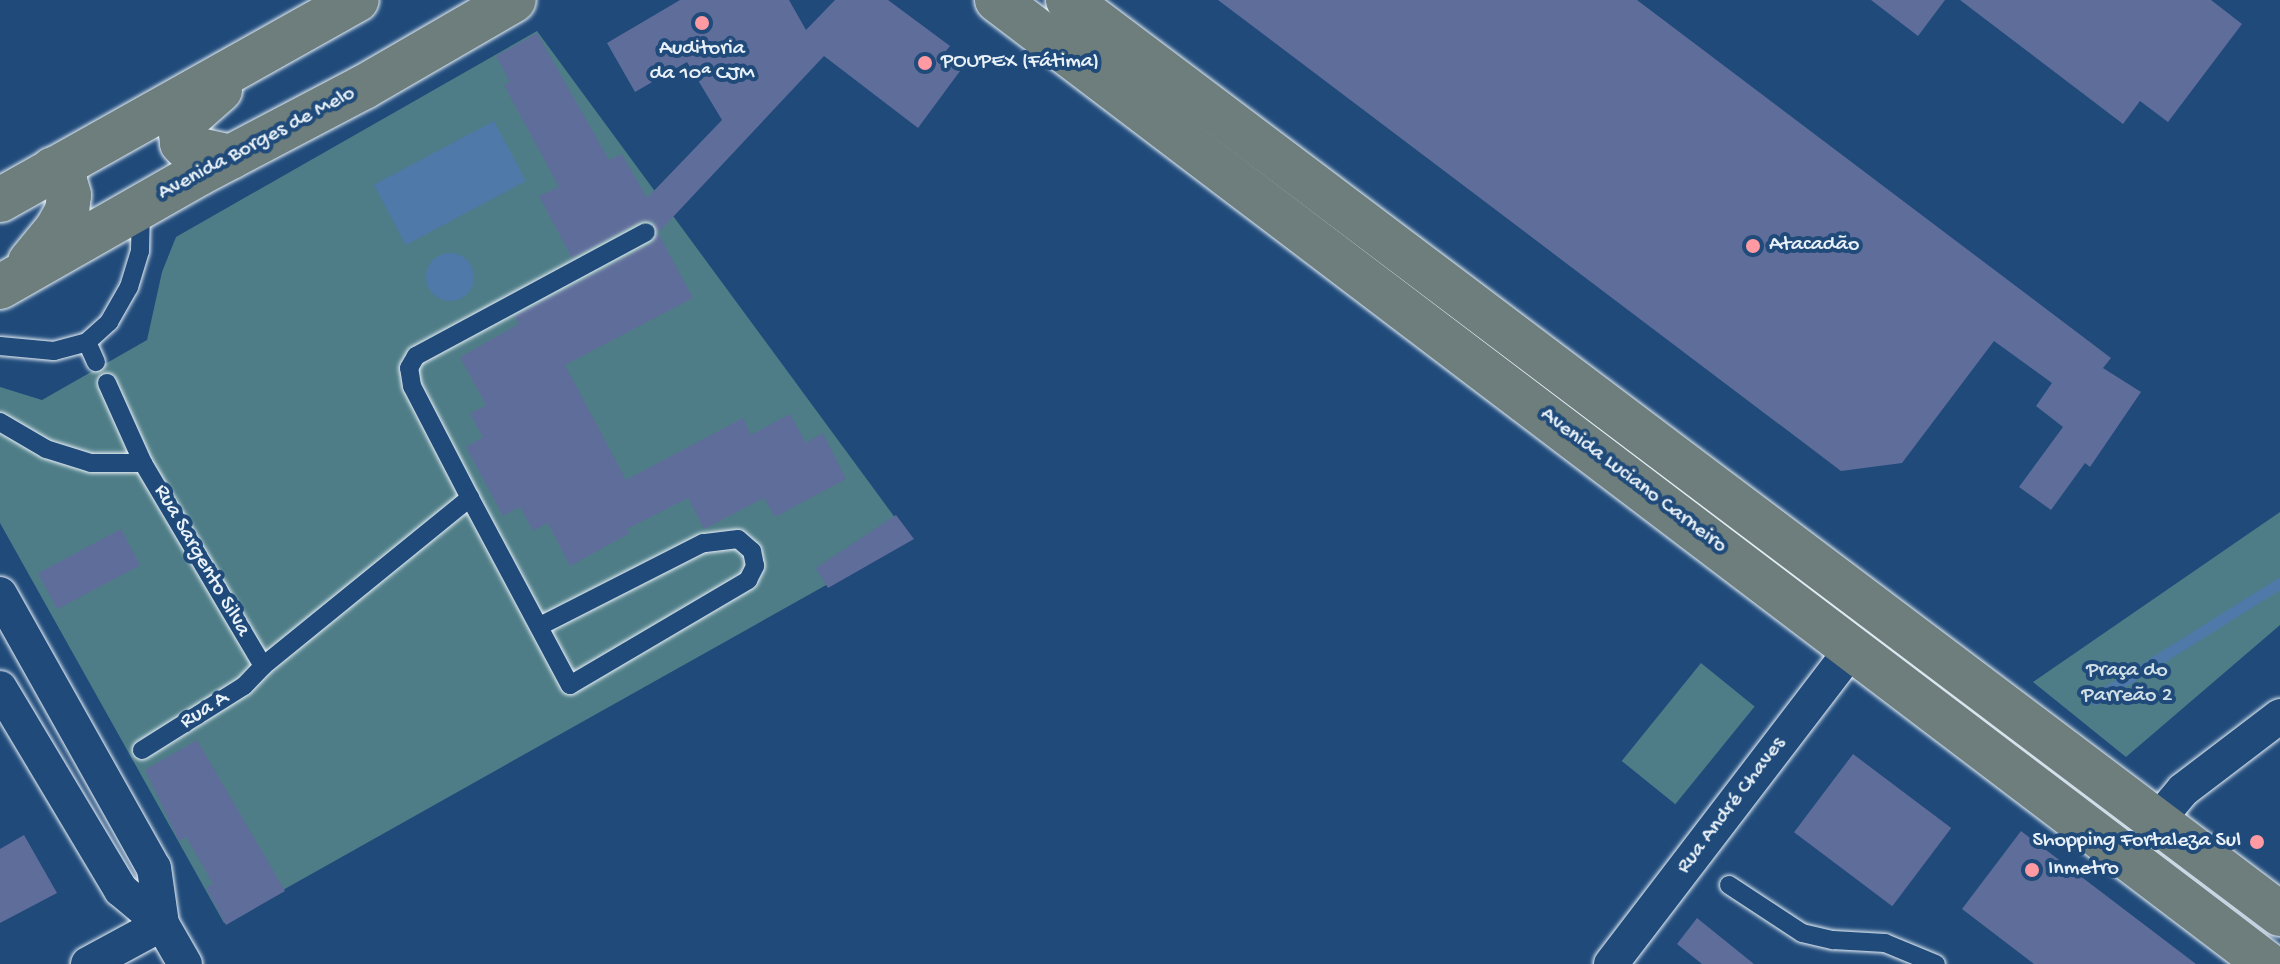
<!DOCTYPE html>
<html>
<head>
<meta charset="utf-8">
<style>
  body { margin:0 }
  #map { position:relative; width:2280px; height:964px; overflow:hidden; background:#1f4a7a; font-family:"Gochi Hand",sans-serif }
  div>[style] { position:absolute }
  [style*='--x'] { left:calc(var(--x)*1px); top:calc(var(--y)*1px); width:calc(var(--w)*1px); rotate:calc(var(--a)*1deg) }
  .green>* { inset:0; background:#4e7d87; transform-origin:0 0 }
  .water>* { inset:0; background:#4e79a9; transform-origin:0 0 }
  .round { border-radius:50% }
  .stream>* { height:11px; margin:-5.5px; padding:0 5.5px; transform-origin:5.5px; border-radius:5.5px; background:#4e79a9 }
  .building>* { inset:0; background:#5f6d9a; transform-origin:0 0 }
  .roads { filter:drop-shadow(0 0 2px #e8f1f8) drop-shadow(0 0 2px #e8f1f8) }
  .service>* { height:18px; margin:-9px; padding:0 9px; transform-origin:9px; border-radius:9px; background:#1f4a7a }
  .minor>* { height:34px; margin:-17px; padding:0 17px; transform-origin:17px; border-radius:17px; background:#1f4a7a }
  .primary>* { height:44px; margin:-22px; padding:0 22px; transform-origin:22px; border-radius:22px; background:#6d7e7c }
  .dots>* { width:22px; height:22px; translate:-50% -50%; box-sizing:border-box; border:4px solid #1f4a7a; border-radius:50% }
  span { translate:-50% -50%; white-space:nowrap; text-align:center; line-height:1.15; -webkit-text-stroke:8px #1f4a7a; paint-order:stroke }
  .poi-label { font-size:22px; color:#e8f1f8 }
  .left { translate:0 -50%; text-align:left }
  .right { translate:-100% -50%; text-align:right }
  .street-label { font-size:22px; color:#e8f1f8 }
  .park-label { font-size:22px; color:#d1e0e7 }
</style>
</head>
<body>
<div id="map">
  <div class="green">
    <div style="clip-path:polygon(537px 31px,910px 538px,224px 923px,0 523px,0 387px,42px 400px,147px 340px,162px 272px,176px 237px)"></div>
    <div style="clip-path:polygon(2280px 512px,2280px 625px,2126px 757px,2033px 682px)"></div>
    <div style="left:1701px;top:663px;width:69px;height:126px;rotate:39deg"></div>
  </div>
  <div class="water">
    <div style="left:494px;top:121px;width:68px;height:136px;rotate:62deg"></div>
    <div class="round" style="left:426px;top:253px;width:48px;height:48px"></div>
  </div>
  <div class="stream">
    <div style="--x:2095;--y:699;--w:218;--a:-32.1"></div>
  </div>
  <div class="building">
    <div style="clip-path:polygon(680px 0,789px 0,806px 30px,835px 0,888px 0,950px 46px,941px 57px,960px 71px,918px 128px,824px 56px,658px 233px,693px 298px,565px 365px,626px 480px,743px 418px,751px 435px,790px 414px,806px 443px,823px 433px,846px 479px,775px 517px,764px 498px,704px 529px,688px 498px,627px 529px,630px 533px,570px 566px,548px 523px,533px 531px,520px 507px,503px 516px,466px 447px,483px 437px,470px 414px,486px 405px,460px 357px,519px 324px,515px 316px,652px 243px,658px 232px,652px 221px,641px 221px,572px 258px,539px 196px,559px 187px,504px 85px,510px 82px,496px 56px,537px 33px,609px 160px,622px 154px,647px 198px,722px 120px,687px 62px,635px 92px,607px 43px)"></div>
    <div style="clip-path:polygon(1218px 0,1637px 0,2111px 358px,2103px 368px,2141px 392px,2090px 467px,2085px 463px,2051px 510px,2019px 487px,2063px 427px,2036px 406px,2052px 383px,1994px 341px,1902px 463px,1841px 471px)"></div>
    <div style="clip-path:polygon(1871px 0,1945px 0,1918px 36px)"></div>
    <div style="clip-path:polygon(1960px 0,2211px 0,2242px 24px,2168px 122px,2140px 101px,2123px 124px)"></div>
    <div style="clip-path:polygon(896px 515px,914px 539px,828px 588px,816px 568px)"></div>
    <div style="left:121px;top:529px;width:41px;height:94px;rotate:62deg"></div>
    <div style="clip-path:polygon(197px 740px,285px 891px,226px 925px,206px 888px,213px 884px,186px 837px,179px 841px,145px 770px)"></div>
    <div style="left:1853px;top:754px;width:123px;height:98px;rotate:37deg"></div>
    <div style="clip-path:polygon(2021px 831px,2196px 964px,2034px 964px,1962px 909px)"></div>
    <div style="clip-path:polygon(24px 835px,57px 893px,0 923px,0 849px)"></div>
    <div style="clip-path:polygon(1697px 918px,1754px 964px,1702px 964px,1677px 944px)"></div>
  </div>
  <div class="roads">
    <div class="service">
      <div style="--x:87;--y:342;--w:22;--a:66"></div>
      <div style="--x:0;--y:346;--w:54;--a:5.3"></div>
      <div style="--x:54;--y:351;--w:34;--a:-15"></div>
      <div style="--x:87;--y:342;--w:30;--a:-42"></div>
      <div style="--x:109;--y:322;--w:40;--a:-60.3"></div>
      <div style="--x:129;--y:287;--w:38;--a:-73"></div>
      <div style="--x:140;--y:251;--w:41;--a:-88.6"></div>
      <div style="--x:107;--y:383;--w:88;--a:65.8"></div>
      <div style="--x:143;--y:463;--w:236;--a:59.4"></div>
      <div style="--x:0;--y:422;--w:53;--a:30.4"></div>
      <div style="--x:46;--y:449;--w:47;--a:17.3"></div>
      <div style="--x:91;--y:463;--w:52;--a:0"></div>
      <div style="--x:470;--y:498;--w:126;--a:-117.4"></div>
      <div style="--x:412;--y:386;--w:18;--a:-99"></div>
      <div style="--x:409;--y:368;--w:14;--a:-60"></div>
      <div style="--x:416;--y:356;--w:261;--a:-28.3"></div>
      <div style="--x:142;--y:750;--w:120;--a:-32.1"></div>
      <div style="--x:244;--y:686;--w:28;--a:-46"></div>
      <div style="--x:263;--y:666;--w:267;--a:-39.1"></div>
      <div style="--x:470;--y:498;--w:212;--a:61.9"></div>
      <div style="--x:570;--y:685;--w:207;--a:-30.5"></div>
      <div style="--x:748;--y:580;--w:16;--a:-63"></div>
      <div style="--x:755;--y:566;--w:15;--a:-101"></div>
      <div style="--x:752;--y:551;--w:18;--a:-139"></div>
      <div style="--x:738;--y:539;--w:35;--a:173"></div>
      <div style="--x:703;--y:543;--w:183;--a:153"></div>
      <div style="--x:1729;--y:885;--w:87;--a:33.3"></div>
      <div style="--x:1802;--y:933;--w:32;--a:13"></div>
      <div style="--x:1833;--y:940;--w:52;--a:3.3"></div>
      <div style="--x:1885;--y:943;--w:55;--a:22.4"></div>
    </div>
    <div class="minor">
      <div style="--x:0;--y:594;--w:314;--a:60.7"></div>
      <div style="--x:154;--y:868;--w:57;--a:81.9"></div>
      <div style="--x:162;--y:924;--w:46;--a:60.1"></div>
      <div style="--x:0;--y:688;--w:235;--a:59.1"></div>
      <div style="--x:121;--y:890;--w:53;--a:39.7"></div>
      <div style="--x:2157;--y:821;--w:40;--a:-50"></div>
      <div style="--x:2183;--y:790;--w:122;--a:-37.3"></div>
      <div style="--x:88;--y:964;--w:84;--a:-28.4"></div>
      <div style="--x:1611;--y:964;--w:398;--a:-52.6"></div>
    </div>
    <div class="primary">
      <div style="--x:997;--y:0;--w:1594;--a:37.2"></div>
      <div style="--x:1068;--y:0;--w:1518;--a:37.02"></div>
      <div style="--x:220;--y:90;--w:44;--a:138.7"></div>
      <div style="--x:187;--y:119;--w:15;--a:113"></div>
      <div style="--x:181;--y:133;--w:10;--a:84"></div>
      <div style="--x:182;--y:143;--w:6;--a:45"></div>
      <div style="--x:186;--y:147;--w:46;--a:12.5"></div>
      <div style="--x:0;--y:200;--w:409;--a:-29.3"></div>
      <div style="--x:30;--y:262;--w:43;--a:-50.7"></div>
      <div style="--x:57;--y:229;--w:21;--a:-61"></div>
      <div style="--x:67;--y:211;--w:16;--a:-83"></div>
      <div style="--x:69;--y:195;--w:15;--a:-106"></div>
      <div style="--x:65;--y:181;--w:17;--a:-135"></div>
      <div style="--x:0;--y:287;--w:230;--a:-29.7"></div>
      <div style="--x:200;--y:173;--w:185;--a:-27.7"></div>
      <div style="--x:364;--y:87;--w:173;--a:-30.1"></div>
    </div>
  </div>
  <div class="dots">
    <div style="left:702px;top:23px;background:#ff9aa2"></div>
    <div style="left:925px;top:63px;background:#ff9aa2"></div>
    <div style="left:1753px;top:246px;background:#ff9aa2"></div>
    <div style="left:2257px;top:842px;background:#ff9aa2"></div>
    <div style="left:2032px;top:870px;background:#ff9aa2"></div>
  </div>
  <div class="poi-label">
    <span style="left:702px;top:62px">Auditoria<br>da 10ª CJM</span>
    <span class="left" style="left:941px;top:63px">POUPEX (Fátima)</span>
    <span class="left" style="left:1769px;top:246px">Atacadão</span>
    <span class="right" style="left:2241px;top:842px">Shopping Fortaleza Sul</span>
    <span class="left" style="left:2048px;top:870px">Inmetro</span>
  </div>
  <div class="street-label">
    <span style="left:257px;top:144px;rotate:-28deg">Avenida Borges de Melo</span>
    <span style="left:1633px;top:481px;rotate:37deg">Avenida Luciano Carneiro</span>
    <span style="left:201px;top:561px;rotate:60deg">Rua Sargento Silva</span>
    <span style="left:205px;top:711px;rotate:-32deg">Rua A</span>
    <span style="left:1732px;top:806px;rotate:-53deg">Rua André Chaves</span>
  </div>
  <div class="park-label">
    <span style="left:2127px;top:684px">Praça do<br>Parreão 2</span>
  </div>
</div>
</body>
</html>
